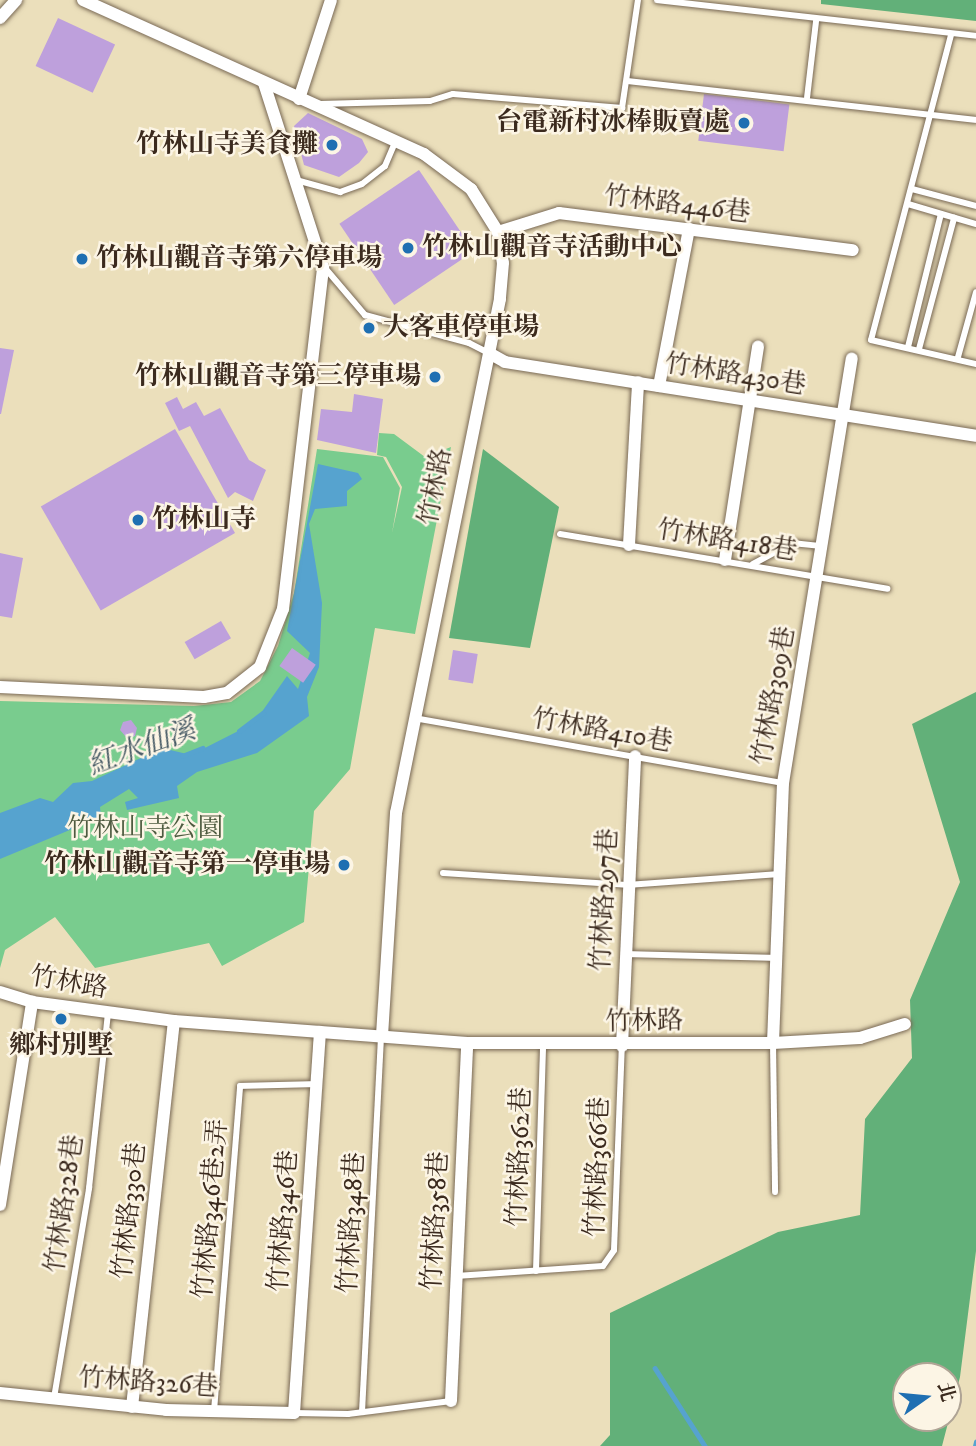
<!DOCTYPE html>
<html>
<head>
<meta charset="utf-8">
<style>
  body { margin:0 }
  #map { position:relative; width:976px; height:1446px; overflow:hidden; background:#ebdfbb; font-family:"IM FELL DW Pica","Noto Serif TC",serif }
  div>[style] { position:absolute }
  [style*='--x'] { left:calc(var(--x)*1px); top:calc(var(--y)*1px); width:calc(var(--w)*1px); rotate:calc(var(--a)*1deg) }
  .green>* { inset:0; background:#79cc8e }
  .forest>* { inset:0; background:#62b079 }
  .water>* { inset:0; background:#56a3cf }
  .stream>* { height:4.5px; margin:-2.25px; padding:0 2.25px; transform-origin:2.25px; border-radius:2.25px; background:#56a3cf }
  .building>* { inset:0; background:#bea0dc; transform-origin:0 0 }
  .roads { filter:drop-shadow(0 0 2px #796955) drop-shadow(0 0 2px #796955) }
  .service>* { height:6px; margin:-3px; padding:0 3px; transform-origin:3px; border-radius:3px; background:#fff }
  .minor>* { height:12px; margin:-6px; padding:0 6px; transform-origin:6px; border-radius:6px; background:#fff }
  .dots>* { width:19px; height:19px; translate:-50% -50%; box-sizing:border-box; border:4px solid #fcf5e5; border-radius:50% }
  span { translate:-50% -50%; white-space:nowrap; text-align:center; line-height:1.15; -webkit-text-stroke:5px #fcf5e5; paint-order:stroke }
  .poi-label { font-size:26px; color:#3b2a1e; font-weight:700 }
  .right { translate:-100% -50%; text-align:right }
  .left { translate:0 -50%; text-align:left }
  .street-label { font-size:26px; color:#3b2a1e }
  .park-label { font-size:26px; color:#4e5b40 }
  .water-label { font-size:28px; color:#465a65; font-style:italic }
  .north { position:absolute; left:892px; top:1362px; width:70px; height:70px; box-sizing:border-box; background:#fcf5e5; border:2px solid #afa495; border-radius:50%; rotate:75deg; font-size:19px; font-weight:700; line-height:28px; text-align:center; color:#3b2a1e }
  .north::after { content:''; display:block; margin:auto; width:24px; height:32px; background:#1f6fb2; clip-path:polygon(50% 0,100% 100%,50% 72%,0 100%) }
</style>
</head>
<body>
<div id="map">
  <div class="green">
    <div style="clip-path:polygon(379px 433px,394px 434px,425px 457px,451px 447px,415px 634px,375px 628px,350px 769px,314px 811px,304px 922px,222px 966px,209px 943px,95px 968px,55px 917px,5px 950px,0 968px,0 701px,194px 706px,231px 702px,260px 681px,278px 646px,294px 593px,317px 449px,383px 457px,400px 488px,392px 533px,402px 487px,386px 457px,377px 455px)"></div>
  </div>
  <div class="forest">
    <div style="clip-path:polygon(821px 0,976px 0,976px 21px,821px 4px)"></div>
    <div style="clip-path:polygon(483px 449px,559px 507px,530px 648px,449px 638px)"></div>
    <div style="clip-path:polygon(evenodd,976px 692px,976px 1251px,960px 1377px,942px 1446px,600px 1446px,610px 1435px,610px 1313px,778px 1232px,860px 1215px,865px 1119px,912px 1058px,910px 1000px,960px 882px,912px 724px,976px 692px,906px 1376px,948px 1376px,948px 1418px,906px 1418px,906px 1376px)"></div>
  </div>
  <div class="water">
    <div style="clip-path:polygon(318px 464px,358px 473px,362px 479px,347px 491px,347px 506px,315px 509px,309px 524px,322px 603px,319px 667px,307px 697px,309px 716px,257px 753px,197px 772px,177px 786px,179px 798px,127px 810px,125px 802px,138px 798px,129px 789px,100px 807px,101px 817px,0 859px,0 813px,40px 798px,53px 802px,73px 783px,92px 781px,162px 748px,191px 755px,254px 723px,287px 676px,298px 689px,310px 653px,287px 631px)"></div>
  </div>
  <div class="stream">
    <div style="--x:239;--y:731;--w:30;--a:-37"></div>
    <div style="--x:182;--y:756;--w:22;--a:-21"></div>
    <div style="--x:655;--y:1368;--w:93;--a:57.3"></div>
    <div style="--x:975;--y:1446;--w:4;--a:-76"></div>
  </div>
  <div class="building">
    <div style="left:58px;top:18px;width:63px;height:53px;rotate:25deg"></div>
    <div style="left:704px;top:94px;width:86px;height:47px;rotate:7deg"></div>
    <div style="clip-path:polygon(308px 113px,362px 139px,368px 152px,359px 163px,339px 177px,304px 165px,294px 126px)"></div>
    <div style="left:419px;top:170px;width:98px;height:96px;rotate:56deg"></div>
    <div style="clip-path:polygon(0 348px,14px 350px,1px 414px,0 414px)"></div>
    <div style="clip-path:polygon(354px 394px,383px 399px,376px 453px,317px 440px,321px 409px,352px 412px)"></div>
    <div style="clip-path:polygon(177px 397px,183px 409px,196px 402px,204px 416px,220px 408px,249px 460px,266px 470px,253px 501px,235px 492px,228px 498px,190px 426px,179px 431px,165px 403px)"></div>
    <div style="left:175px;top:429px;width:120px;height:155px;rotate:60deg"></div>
    <div style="clip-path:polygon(0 553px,23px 558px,12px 618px,0 616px)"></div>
    <div style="left:221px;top:621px;width:20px;height:42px;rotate:60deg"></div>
    <div style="left:292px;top:648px;width:29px;height:22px;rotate:35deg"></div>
    <div style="left:453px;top:650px;width:25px;height:30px;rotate:9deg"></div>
    <div style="clip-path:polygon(131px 720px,137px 728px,135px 736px,127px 738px,120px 730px,123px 722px)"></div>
  </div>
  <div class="roads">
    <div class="service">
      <div style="--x:657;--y:0;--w:321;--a:6.4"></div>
      <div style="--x:951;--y:35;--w:315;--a:104.7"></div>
      <div style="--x:871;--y:340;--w:108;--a:12.9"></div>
      <div style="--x:628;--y:81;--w:350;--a:6.4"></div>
      <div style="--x:807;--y:98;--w:78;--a:-83.3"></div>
      <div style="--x:320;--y:104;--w:110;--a:-1.6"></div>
      <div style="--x:430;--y:101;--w:24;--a:-17"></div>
      <div style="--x:453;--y:94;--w:170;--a:4.7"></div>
      <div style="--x:622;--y:108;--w:109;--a:-81.6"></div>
      <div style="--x:296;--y:180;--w:46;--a:15.3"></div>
      <div style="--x:340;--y:192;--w:23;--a:-20"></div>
      <div style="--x:362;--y:184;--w:29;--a:-38"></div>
      <div style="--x:385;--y:166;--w:26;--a:-67"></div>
      <div style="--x:912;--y:189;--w:66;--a:14.9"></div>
      <div style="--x:908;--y:204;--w:71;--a:16.4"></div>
      <div style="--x:325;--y:268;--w:62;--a:49.6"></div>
      <div style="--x:365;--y:315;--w:108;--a:15.1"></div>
      <div style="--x:469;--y:343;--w:22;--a:27"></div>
      <div style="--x:908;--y:347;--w:137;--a:-76.1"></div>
      <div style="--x:919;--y:349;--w:136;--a:-75"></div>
      <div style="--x:958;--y:357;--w:67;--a:-74.5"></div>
      <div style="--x:560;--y:534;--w:332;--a:9.5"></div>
      <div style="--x:753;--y:564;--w:44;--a:-28.3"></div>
      <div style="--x:792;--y:543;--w:30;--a:6"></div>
      <div style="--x:414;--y:718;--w:375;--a:10"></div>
      <div style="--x:443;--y:873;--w:184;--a:3.7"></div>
      <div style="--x:627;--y:885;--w:153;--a:-4.1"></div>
      <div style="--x:627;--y:954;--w:149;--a:1.5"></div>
      <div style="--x:773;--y:1043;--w:149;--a:89.2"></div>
      <div style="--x:536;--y:1271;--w:226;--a:-88.2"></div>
      <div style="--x:456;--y:1276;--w:147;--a:-3.9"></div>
      <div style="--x:603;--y:1266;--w:19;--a:-55"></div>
      <div style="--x:614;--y:1250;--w:204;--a:-87.8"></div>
      <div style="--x:54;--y:1398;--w:213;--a:-80.5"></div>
      <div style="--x:89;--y:1188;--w:176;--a:-83.8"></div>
      <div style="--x:214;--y:1411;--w:326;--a:-85.4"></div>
      <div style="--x:240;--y:1086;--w:76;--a:-1.5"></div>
      <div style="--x:362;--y:1412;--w:375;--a:-87.1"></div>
      <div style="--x:294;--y:1413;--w:54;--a:1.1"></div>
      <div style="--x:348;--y:1414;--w:104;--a:-7.2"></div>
    </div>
    <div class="minor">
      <div style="--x:83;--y:0;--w:374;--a:24.3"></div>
      <div style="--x:424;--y:154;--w:59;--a:36.7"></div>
      <div style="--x:471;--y:189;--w:51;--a:57.9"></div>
      <div style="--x:498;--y:232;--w:31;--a:81"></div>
      <div style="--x:503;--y:263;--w:36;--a:95"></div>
      <div style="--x:500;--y:299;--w:524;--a:101.44"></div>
      <div style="--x:396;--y:813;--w:222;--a:93.6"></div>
      <div style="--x:0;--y:18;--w:24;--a:-48"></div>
      <div style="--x:299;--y:99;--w:104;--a:-72.1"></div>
      <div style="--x:498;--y:232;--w:64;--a:-17.3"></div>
      <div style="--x:559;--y:213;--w:296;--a:7.2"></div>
      <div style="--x:489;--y:353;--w:18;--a:29"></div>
      <div style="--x:505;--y:362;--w:477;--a:8.9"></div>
      <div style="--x:659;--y:386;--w:160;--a:-79.2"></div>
      <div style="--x:629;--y:545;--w:163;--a:-86.8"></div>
      <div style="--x:725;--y:560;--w:216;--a:-81.2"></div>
      <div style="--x:0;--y:687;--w:204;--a:2.8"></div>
      <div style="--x:204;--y:697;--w:23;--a:-10"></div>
      <div style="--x:227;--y:693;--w:42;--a:-38.2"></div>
      <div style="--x:260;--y:667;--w:62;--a:-68.4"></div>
      <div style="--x:283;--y:609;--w:344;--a:-83.3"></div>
      <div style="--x:323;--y:267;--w:193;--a:-107.8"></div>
      <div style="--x:0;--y:992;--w:34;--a:17"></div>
      <div style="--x:32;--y:1002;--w:143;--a:7.6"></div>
      <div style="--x:174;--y:1021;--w:294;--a:4.3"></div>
      <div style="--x:467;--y:1043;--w:306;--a:0"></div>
      <div style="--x:773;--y:1043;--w:87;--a:-3.3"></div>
      <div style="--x:860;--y:1038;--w:47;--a:-17.3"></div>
      <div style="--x:773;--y:1043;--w:260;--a:-87.8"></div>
      <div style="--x:783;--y:783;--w:430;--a:-80.8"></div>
      <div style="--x:622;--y:1046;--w:290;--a:-87.4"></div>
      <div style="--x:0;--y:1205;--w:206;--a:-81"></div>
      <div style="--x:0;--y:1393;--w:167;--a:5.8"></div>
      <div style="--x:166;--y:1410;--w:128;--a:1.3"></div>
      <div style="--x:294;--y:1413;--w:382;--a:-86.1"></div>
      <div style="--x:451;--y:1401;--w:358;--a:-87.4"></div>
      <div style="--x:132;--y:1407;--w:388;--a:-83.8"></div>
    </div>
  </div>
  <div class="dots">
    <div style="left:744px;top:123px;background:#1f6fb2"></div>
    <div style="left:332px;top:145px;background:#1f6fb2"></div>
    <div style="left:408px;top:248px;background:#1f6fb2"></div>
    <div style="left:82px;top:259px;background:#1f6fb2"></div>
    <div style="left:369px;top:328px;background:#1f6fb2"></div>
    <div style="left:435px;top:377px;background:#1f6fb2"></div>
    <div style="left:138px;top:520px;background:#1f6fb2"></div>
    <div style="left:344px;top:865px;background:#1f6fb2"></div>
    <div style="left:61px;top:1019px;background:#1f6fb2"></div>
  </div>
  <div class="poi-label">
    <span class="right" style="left:730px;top:123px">台電新村冰棒販賣處</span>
    <span class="right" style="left:318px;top:145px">竹林山寺美食攤</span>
    <span class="left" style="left:422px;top:248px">竹林山觀音寺活動中心</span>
    <span class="left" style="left:96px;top:259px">竹林山觀音寺第六停車場</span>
    <span class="left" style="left:383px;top:328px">大客車停車場</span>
    <span class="right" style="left:421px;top:377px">竹林山觀音寺第三停車場</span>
    <span class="left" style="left:152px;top:520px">竹林山寺</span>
    <span class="right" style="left:330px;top:865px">竹林山觀音寺第一停車場</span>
    <span style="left:61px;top:1046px">鄉村別墅</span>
  </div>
  <div class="street-label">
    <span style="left:677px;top:205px;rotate:7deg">竹林路446巷</span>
    <span style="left:735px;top:375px;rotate:9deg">竹林路430巷</span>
    <span style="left:436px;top:487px;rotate:-79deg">竹林路</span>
    <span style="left:727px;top:541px;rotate:9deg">竹林路418巷</span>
    <span style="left:774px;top:696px;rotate:-80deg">竹林路309巷</span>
    <span style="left:602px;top:731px;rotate:10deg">竹林路410巷</span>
    <span style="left:605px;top:900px;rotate:-87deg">竹林路297巷</span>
    <span style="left:69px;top:983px;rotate:10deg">竹林路</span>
    <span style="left:644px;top:1022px;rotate:-1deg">竹林路</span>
    <span style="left:520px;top:1157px;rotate:-88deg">竹林路362巷</span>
    <span style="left:598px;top:1167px;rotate:-88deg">竹林路366巷</span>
    <span style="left:65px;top:1204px;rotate:-82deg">竹林路328巷</span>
    <span style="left:211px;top:1209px;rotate:-85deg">竹林路346巷2弄</span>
    <span style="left:130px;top:1211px;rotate:-84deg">竹林路330巷</span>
    <span style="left:284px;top:1221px;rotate:-86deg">竹林路346巷</span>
    <span style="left:436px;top:1221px;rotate:-87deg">竹林路358巷</span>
    <span style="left:352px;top:1223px;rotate:-87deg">竹林路348巷</span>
    <span style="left:148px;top:1383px;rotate:4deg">竹林路326巷</span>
  </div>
  <div class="park-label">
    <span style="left:145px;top:829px">竹林山寺公園</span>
  </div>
  <div class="water-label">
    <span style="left:142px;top:748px;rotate:-20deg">紅水仙溪</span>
  </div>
  <div class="north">北</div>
</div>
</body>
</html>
